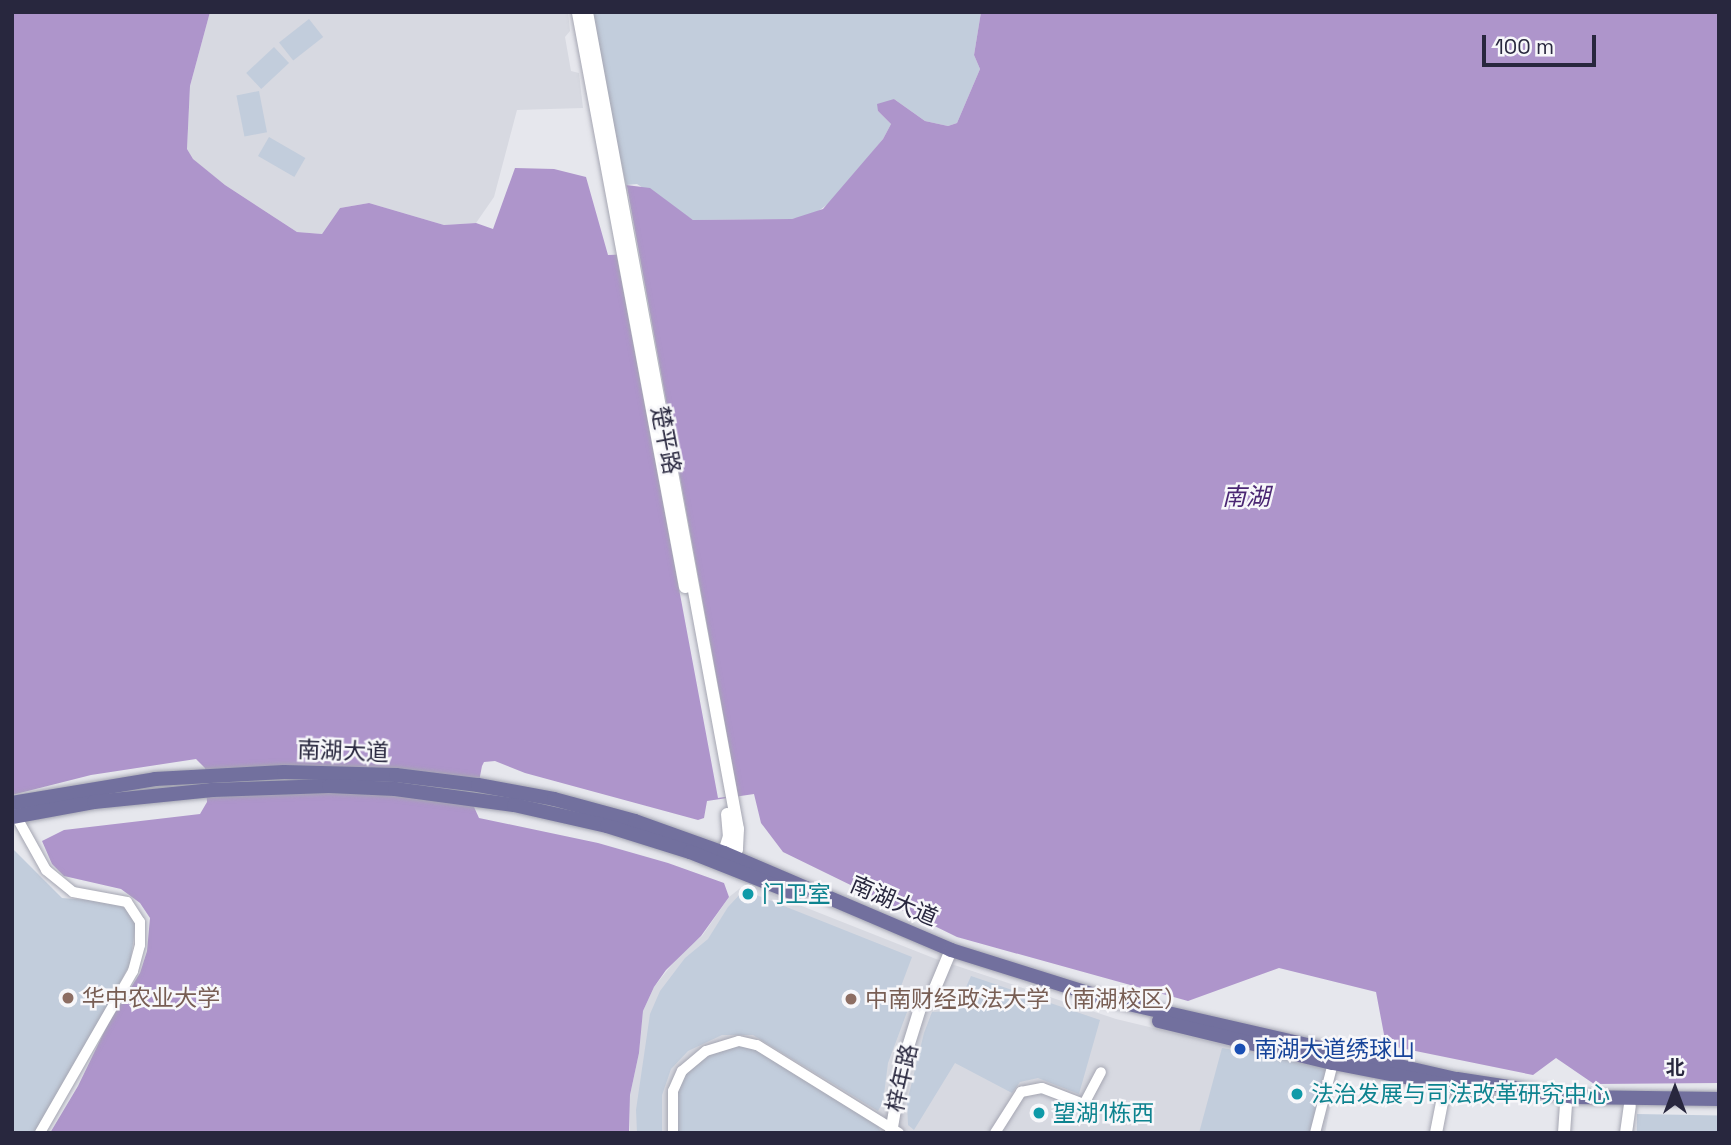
<!DOCTYPE html>
<html>
<head>
<meta charset="utf-8">
<style>
  body { margin:0 }
  #map { position:relative; width:1731px; height:1145px; overflow:hidden; background:#e6e7ed; font-family:"Space Grotesk","Noto Sans SC",sans-serif }
  div>[style] { position:absolute }
  [style*='--x'] { left:calc(var(--x)*1px); top:calc(var(--y)*1px); width:calc(var(--w)*1px); rotate:calc(var(--a)*1deg) }
  .built>* { inset:0; background:#d7d9e1 }
  .green>* { inset:0; background:#c2cddc; transform-origin:0 0 }
  .water>* { inset:0; background:#ae95cb }
  .pier>* { inset:0; background:#e6e7ed }
  .roads { filter:drop-shadow(0 0 2px #a5a6b2) drop-shadow(0 0 2px #a5a6b2) }
  .minor>* { height:10px; margin:-5px; padding:0 5px; transform-origin:5px; border-radius:5px; background:#fff }
  .tertiary>* { height:12px; margin:-6px; padding:0 6px; transform-origin:6px; border-radius:6px; background:#fff }
  .secondary>* { height:12px; margin:-6px; padding:0 6px; transform-origin:6px; border-radius:6px; background:#fff }
  .primary>* { height:14px; margin:-7px; padding:0 7px; transform-origin:7px; border-radius:7px; background:#72709e }
  .dots>* { width:19px; height:19px; translate:-50% -50%; box-sizing:border-box; border:4px solid #f7f7fa; border-radius:50% }
  span { translate:-50% -50%; white-space:nowrap; text-align:center; line-height:1.15; -webkit-text-stroke:5px #f7f7fa; paint-order:stroke }
  .street-label { font-size:23px; color:#28273e }
  .culture-label { font-size:23px; color:#0d838f }
  .left { translate:0 -50%; text-align:left }
  .education-label { font-size:23px; color:#785e54 }
  .transit-label { font-size:23px; color:#164399 }
  .water-label { font-size:24px; color:#4b2773; font-style:italic }
  .frame { position:absolute; inset:0; border:14px solid #28273e; pointer-events:none }
  .north { position:absolute; left:1640px; top:1054px; width:70px; height:70px; -webkit-text-stroke:5px #f7f7fa; paint-order:stroke; rotate:0deg; font-size:19px; font-weight:700; line-height:28px; text-align:center; color:#28273e }
  .north::after { content:''; display:block; margin:auto; width:24px; height:32px; background:#28273e; clip-path:polygon(50% 0,100% 100%,50% 72%,0 100%) }
  .scale { position:absolute; left:1482px; top:35px; width:114px; height:32px; box-sizing:border-box; border:4px solid #28273e; border-top:0; padding-left:9px; font-size:21px; line-height:24px; white-space:nowrap; color:#28273e; -webkit-text-stroke:5px #f7f7fa; paint-order:stroke }
</style>
</head>
<body>
<div id="map">
  <div class="built">
    <div style="clip-path:polygon(210px 12px,568px 12px,570px 31px,565px 37px,571px 71px,579px 73px,583px 108px,517px 110px,494px 197px,476px 223px,444px 225px,369px 203px,340px 208px,322px 234px,297px 232px,225px 185px,192px 159px,187px 149px,190px 86px)"></div>
    <div style="clip-path:polygon(749px 885px,936px 959px,1116px 1019px,1337px 1072px,1325px 1133px,630px 1133px,630px 1095px,639px 1053px,643px 1011px,654px 987px,681px 953px,702px 936px,729px 897px,743px 886px)"></div>
  </div>
  <div class="green">
    <div style="clip-path:polygon(981px 12px,974px 55px,980px 69px,957px 123px,948px 126px,925px 121px,894px 99px,878px 111px,891px 124px,883px 139px,832px 201px,813px 215px,792px 219px,693px 220px,637px 184px,626px 185px,590px 13px)"></div>
    <div style="left:309px;top:19px;width:23px;height:38px;rotate:52deg"></div>
    <div style="left:274px;top:47px;width:22px;height:38px;rotate:47deg"></div>
    <div style="left:259px;top:91px;width:42px;height:23px;rotate:79deg"></div>
    <div style="left:269px;top:137px;width:42px;height:22px;rotate:30deg"></div>
    <div style="clip-path:polygon(12px 848px,62px 898px,114px 902px,126px 909px,136px 923px,130px 964px,63px 1089px,34px 1133px,12px 1133px)"></div>
    <div style="clip-path:polygon(744px 890px,912px 957px,900px 989px,910px 1004px,888px 1063px,883px 1102px,878px 1111px,753px 1035px,722px 1035px,688px 1051px,671px 1069px,662px 1095px,662px 1133px,637px 1133px,636px 1110px,650px 1014px,660px 991px,685px 958px,708px 939px,728px 907px)"></div>
    <div style="clip-path:polygon(971px 976px,1100px 1020px,1079px 1094px,1038px 1078px,1020px 1082px,1012px 1093px,955px 1063px,914px 1130px,908px 1125px,907px 1102px,924px 1033px,932px 1012px,951px 1011px,958px 1005px)"></div>
    <div style="clip-path:polygon(739px 1044px,754px 1048px,878px 1126px,881px 1133px,677px 1133px,676px 1087px,683px 1075px,700px 1058px)"></div>
    <div style="clip-path:polygon(1222px 1048px,1330px 1067px,1316px 1133px,1199px 1133px)"></div>
    <div style="left:1637px;top:1114px;width:82px;height:19px;rotate:1deg"></div>
  </div>
  <div class="water">
    <div style="clip-path:polygon(12px 12px,210px 12px,190px 86px,187px 149px,193px 159px,225px 185px,297px 232px,322px 234px,340px 208px,369px 203px,444px 225px,476px 223px,493px 229px,515px 168px,554px 169px,586px 177px,608px 255px,638px 254px,626px 185px,650px 188px,693px 220px,792px 219px,823px 209px,883px 139px,891px 124px,878px 111px,877px 104px,894px 99px,925px 121px,948px 126px,957px 123px,980px 69px,974px 55px,981px 12px,1719px 12px,1719px 1083px,1594px 1084px,1556px 1058px,1533px 1075px,1386px 1045px,1376px 992px,1279px 968px,1188px 1001px,957px 937px,783px 852px,761px 823px,754px 794px,707px 801px,704px 818px,698px 820px,525px 773px,495px 761px,484px 762px,482px 766px,474px 807px,479px 818px,598px 843px,668px 863px,724px 883px,729px 897px,701px 936px,666px 970px,654px 987px,643px 1011px,639px 1053px,630px 1095px,629px 1133px,50px 1133px,78px 1086px,108px 1024px,140px 973px,147px 951px,150px 918px,140px 903px,121px 889px,64px 876px,52px 864px,42px 841px,64px 830px,200px 814px,207px 802px,205px 768px,196px 759px,91px 775px,12px 795px)"></div>
  </div>
  <div class="pier">
    <div style="clip-path:polygon(626px 181px,738px 795px,718px 798px,616px 251px,634px 251px)"></div>
  </div>
  <div class="roads">
    <div class="minor">
      <div style="--x:16;--y:816;--w:62;--a:60.9"></div>
      <div style="--x:46;--y:870;--w:35;--a:39"></div>
      <div style="--x:73;--y:892;--w:55;--a:10.5"></div>
      <div style="--x:127;--y:902;--w:24;--a:57"></div>
      <div style="--x:140;--y:922;--w:23;--a:90"></div>
      <div style="--x:140;--y:945;--w:27;--a:105"></div>
      <div style="--x:133;--y:971;--w:187;--a:119.9"></div>
      <div style="--x:673;--y:1133;--w:42;--a:-90"></div>
      <div style="--x:673;--y:1091;--w:22;--a:-66"></div>
      <div style="--x:682;--y:1071;--w:31;--a:-40"></div>
      <div style="--x:706;--y:1051;--w:34;--a:-17"></div>
      <div style="--x:739;--y:1041;--w:18;--a:13"></div>
      <div style="--x:757;--y:1045;--w:167;--a:31.8"></div>
      <div style="--x:995;--y:1133;--w:49;--a:-57.6"></div>
      <div style="--x:1021;--y:1092;--w:21;--a:-11"></div>
      <div style="--x:1042;--y:1088;--w:45;--a:20.9"></div>
      <div style="--x:1084;--y:1104;--w:36;--a:-62"></div>
      <div style="--x:1315;--y:1133;--w:72;--a:-75.6"></div>
    </div>
    <div class="tertiary">
      <div style="--x:1436;--y:1133;--w:47;--a:-78.9"></div>
      <div style="--x:1564;--y:1133;--w:28;--a:-86"></div>
      <div style="--x:1626;--y:1133;--w:27;--a:-82"></div>
    </div>
    <div class="secondary">
      <div style="--x:587;--y:12;--w:831;--a:79.53"></div>
      <div style="--x:738;--y:829;--w:20;--a:93"></div>
      <div style="--x:737;--y:849;--w:16;--a:108"></div>
      <div style="--x:578;--y:13;--w:584;--a:79.44"></div>
      <div style="--x:721;--y:861;--w:25;--a:-72"></div>
      <div style="--x:729;--y:837;--w:23;--a:-95"></div>
      <div style="--x:891;--y:1133;--w:71;--a:-80.3"></div>
      <div style="--x:903;--y:1063;--w:64;--a:-72.7"></div>
      <div style="--x:922;--y:1002;--w:7;--a:-16"></div>
      <div style="--x:929;--y:1000;--w:8;--a:-60"></div>
      <div style="--x:933;--y:993;--w:47;--a:-67.3"></div>
    </div>
    <div class="primary">
      <div style="--x:12;--y:803;--w:145;--a:-9.5"></div>
      <div style="--x:155;--y:779;--w:129;--a:-3.1"></div>
      <div style="--x:284;--y:772;--w:112;--a:1.5"></div>
      <div style="--x:396;--y:775;--w:83;--a:7"></div>
      <div style="--x:478;--y:785;--w:77;--a:10.4"></div>
      <div style="--x:554;--y:799;--w:84;--a:15.2"></div>
      <div style="--x:635;--y:821;--w:95;--a:19.8"></div>
      <div style="--x:724;--y:853;--w:247;--a:23.1"></div>
      <div style="--x:951;--y:950;--w:168;--a:17.4"></div>
      <div style="--x:1111;--y:1000;--w:355;--a:12.9"></div>
      <div style="--x:1457;--y:1079;--w:118;--a:8.7"></div>
      <div style="--x:1574;--y:1097;--w:145;--a:0.8"></div>
      <div style="--x:12;--y:817;--w:83;--a:-10.4"></div>
      <div style="--x:94;--y:802;--w:119;--a:-5.8"></div>
      <div style="--x:212;--y:790;--w:117;--a:-2"></div>
      <div style="--x:329;--y:786;--w:66;--a:2.6"></div>
      <div style="--x:395;--y:789;--w:120;--a:7.7"></div>
      <div style="--x:514;--y:805;--w:95;--a:12.7"></div>
      <div style="--x:607;--y:826;--w:87;--a:17.4"></div>
      <div style="--x:690;--y:852;--w:114;--a:21.6"></div>
      <div style="--x:1159;--y:1021;--w:179;--a:13.6"></div>
      <div style="--x:1333;--y:1063;--w:157;--a:11"></div>
    </div>
  </div>
  <div class="dots">
    <div style="left:748px;top:894px;background:#0f9aa8"></div>
    <div style="left:68px;top:998px;background:#8d6e63"></div>
    <div style="left:851px;top:999px;background:#8d6e63"></div>
    <div style="left:1240px;top:1049px;background:#1a4fb4"></div>
    <div style="left:1297px;top:1094px;background:#0f9aa8"></div>
    <div style="left:1039px;top:1113px;background:#0f9aa8"></div>
  </div>
  <div class="street-label">
    <span style="left:666px;top:440px;rotate:79deg">楚平路</span>
    <span style="left:343px;top:751px;rotate:2deg">南湖大道</span>
    <span style="left:894px;top:901px;rotate:23deg">南湖大道</span>
    <span style="left:902px;top:1078px;rotate:-77deg">梓年路</span>
  </div>
  <div class="culture-label">
    <span class="left" style="left:762px;top:894px">门卫室</span>
    <span class="left" style="left:1311px;top:1094px">法治发展与司法改革研究中心</span>
    <span class="left" style="left:1053px;top:1113px">望湖1栋西</span>
  </div>
  <div class="education-label">
    <span class="left" style="left:82px;top:998px">华中农业大学</span>
    <span class="left" style="left:865px;top:999px">中南财经政法大学（南湖校区）</span>
  </div>
  <div class="transit-label">
    <span class="left" style="left:1254px;top:1049px">南湖大道绣球山</span>
  </div>
  <div class="water-label">
    <span style="left:1246px;top:497px">南湖</span>
  </div>
  <div class="frame"></div>
  <div class="north">北</div>
  <div class="scale">100 m</div>
</div>
</body>
</html>
